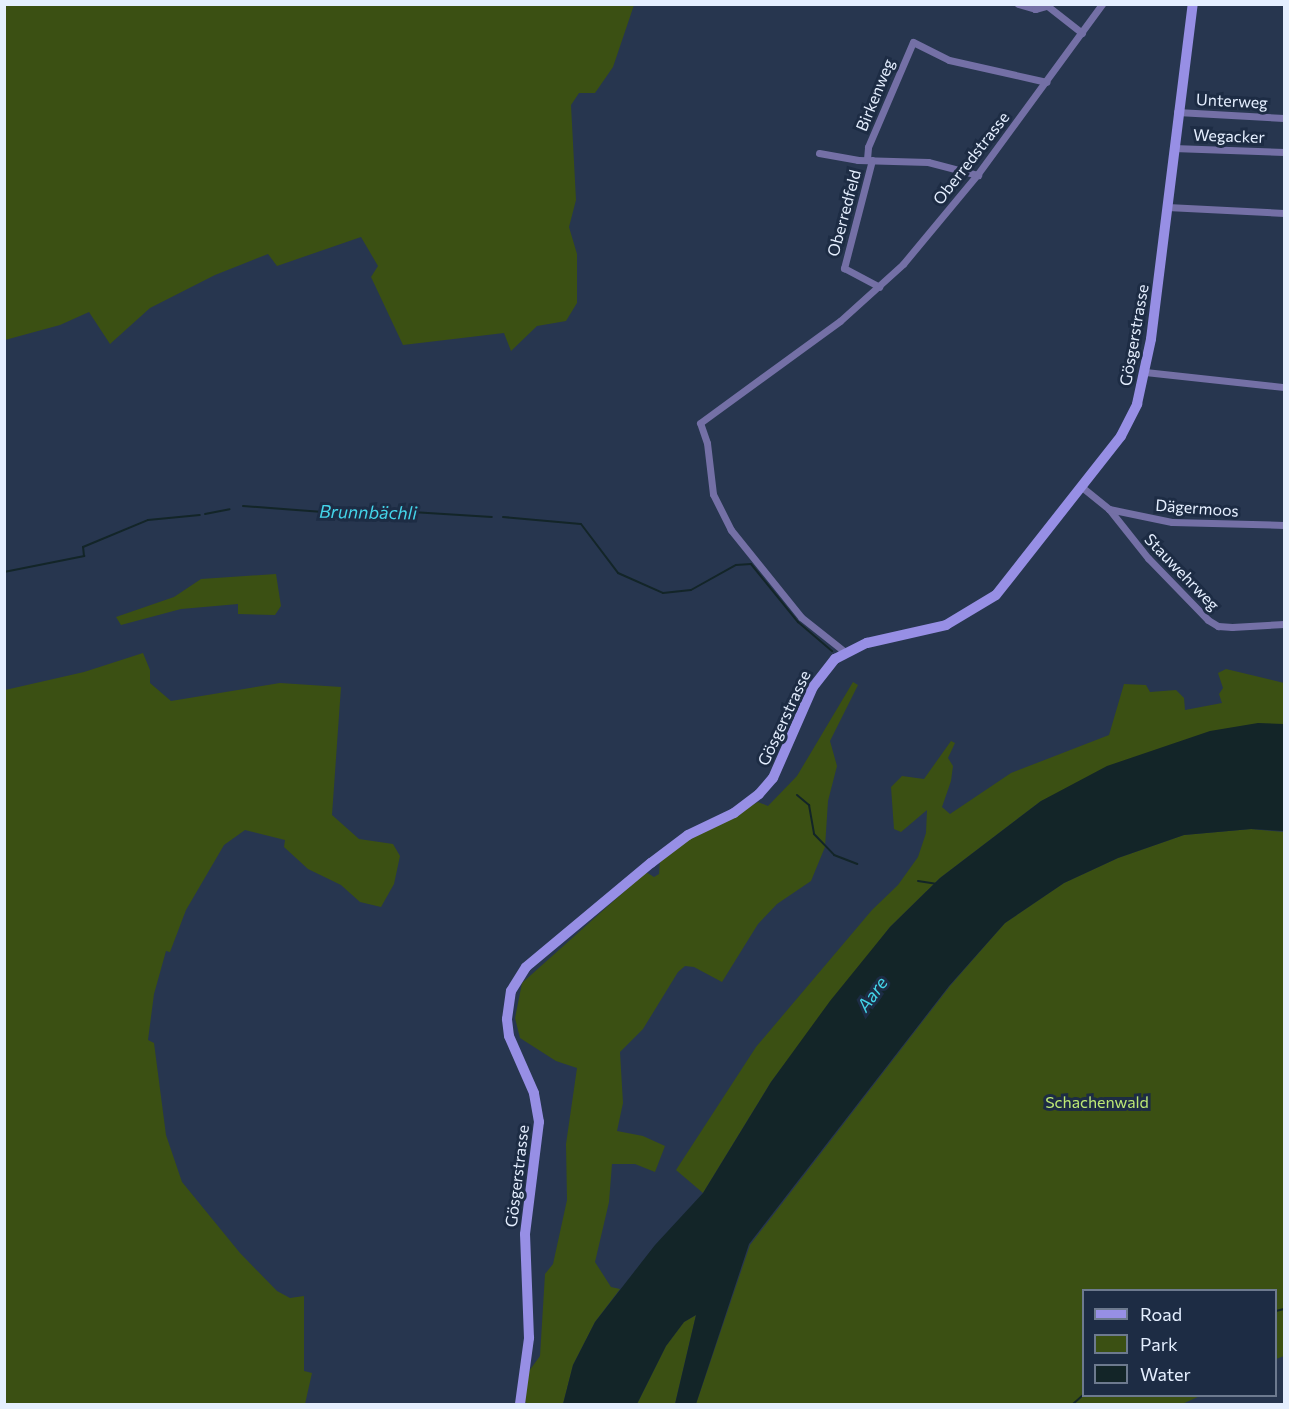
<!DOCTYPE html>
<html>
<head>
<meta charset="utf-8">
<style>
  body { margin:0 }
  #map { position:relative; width:1289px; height:1409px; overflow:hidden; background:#27364f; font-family:Commissioner,sans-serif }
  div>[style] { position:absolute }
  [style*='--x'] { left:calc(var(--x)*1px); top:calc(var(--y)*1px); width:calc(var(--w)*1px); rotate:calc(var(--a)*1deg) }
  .green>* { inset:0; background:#3b5013 }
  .water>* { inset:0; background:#132528 }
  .stream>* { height:2px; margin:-1px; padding:0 1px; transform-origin:1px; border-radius:1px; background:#132528 }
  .street>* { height:7px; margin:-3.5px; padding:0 3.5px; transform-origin:3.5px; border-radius:3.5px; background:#7470a6 }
  .secondary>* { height:10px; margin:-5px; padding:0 5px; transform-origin:5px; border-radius:5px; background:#978fe5 }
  span { translate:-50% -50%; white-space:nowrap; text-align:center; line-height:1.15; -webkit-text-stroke:6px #1d2c44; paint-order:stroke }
  .street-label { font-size:16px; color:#e5efff }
  .park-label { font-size:16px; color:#bde975 }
  .water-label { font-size:18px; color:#44d4e9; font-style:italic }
  .frame { position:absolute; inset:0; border:6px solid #e5efff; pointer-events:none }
  .legend { position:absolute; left:1082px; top:1289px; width:195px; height:108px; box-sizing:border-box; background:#1d2c44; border:2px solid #6d7a8f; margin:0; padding:8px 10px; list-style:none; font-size:18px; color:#e5efff }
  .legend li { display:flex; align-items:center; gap:12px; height:30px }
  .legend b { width:30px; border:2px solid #6d7a8f }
</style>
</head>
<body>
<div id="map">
  <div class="green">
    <div style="clip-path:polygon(4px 5px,634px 5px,613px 67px,595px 93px,579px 93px,571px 105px,576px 200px,569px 227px,577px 254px,577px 303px,566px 321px,537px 326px,511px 351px,504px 333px,403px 345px,371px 277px,378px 266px,361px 237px,277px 266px,268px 254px,215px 275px,150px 308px,110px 344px,89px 312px,60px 325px,5px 340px)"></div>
    <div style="clip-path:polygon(276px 574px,281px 606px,275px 615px,238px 614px,238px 604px,181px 609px,121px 625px,116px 617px,174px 597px,201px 579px)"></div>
    <div style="clip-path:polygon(143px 653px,150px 670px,150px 683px,171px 701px,280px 683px,341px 687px,332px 815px,359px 839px,393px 844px,400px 856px,394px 884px,381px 907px,360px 902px,341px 885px,308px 869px,284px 847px,285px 840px,245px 830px,224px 845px,186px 910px,170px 952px,166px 951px,154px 994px,148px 1040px,154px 1043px,166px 1135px,182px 1182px,240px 1253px,277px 1291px,290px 1298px,304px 1296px,304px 1371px,312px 1373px,305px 1404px,5px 1404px,5px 690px,84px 672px)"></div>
    <div style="clip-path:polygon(1226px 669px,1284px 683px,1284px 724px,1041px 801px,940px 878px,890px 927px,771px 1082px,703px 1193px,676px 1170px,756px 1047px,872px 910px,898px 885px,918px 857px,926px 833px,927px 810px,901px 832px,894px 829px,891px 787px,902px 776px,924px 779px,951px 741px,955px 743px,948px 758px,953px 766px,951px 781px,942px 807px,950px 814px,1011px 773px,1109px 735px,1124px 684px,1146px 685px,1150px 692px,1176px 690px,1184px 698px,1185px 710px,1222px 703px,1219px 694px,1223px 688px,1218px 673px)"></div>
    <div style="clip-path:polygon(853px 682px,858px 685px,830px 741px,837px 766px,828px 801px,825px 847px,811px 881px,777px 904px,758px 924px,722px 982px,694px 967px,685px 966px,678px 972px,643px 1029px,620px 1052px,623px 1103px,617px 1131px,643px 1136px,665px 1146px,655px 1172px,635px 1164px,612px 1164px,609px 1202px,595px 1262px,611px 1287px,620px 1289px,595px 1322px,573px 1365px,563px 1404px,528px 1404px,524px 1401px,529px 1371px,540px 1356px,545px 1274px,553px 1264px,567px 1200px,566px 1144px,577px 1068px,556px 1061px,520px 1038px,515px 1018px,522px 983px,646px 872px,654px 877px,659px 874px,660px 860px,681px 844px,758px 802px,768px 806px,797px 776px)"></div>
    <div style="clip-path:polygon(1251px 829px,1284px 832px,1284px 1356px,1276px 1359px,1276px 1290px,1084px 1290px,1084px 1396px,1200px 1396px,1182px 1404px,696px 1404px,750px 1245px,950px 986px,1005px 923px,1064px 883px,1118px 858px,1184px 835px)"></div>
    <div style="clip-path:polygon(696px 1315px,675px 1404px,637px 1404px,666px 1346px,684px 1322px)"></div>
  </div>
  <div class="water">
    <div style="clip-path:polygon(1258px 723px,1284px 724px,1284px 831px,1251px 829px,1184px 835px,1118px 858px,1064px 883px,1005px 923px,949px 986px,749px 1244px,696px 1404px,675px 1404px,696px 1315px,684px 1322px,666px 1346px,637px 1404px,563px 1404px,573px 1365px,595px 1322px,655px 1245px,703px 1193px,771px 1082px,830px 1001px,890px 927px,940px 878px,1041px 801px,1107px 766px,1210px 731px)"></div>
  </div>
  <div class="stream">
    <div style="--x:243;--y:506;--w:107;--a:4.3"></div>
    <div style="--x:350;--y:514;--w:46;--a:-3.7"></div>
    <div style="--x:396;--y:511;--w:96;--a:3.6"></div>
    <div style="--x:205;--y:514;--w:25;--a:-11"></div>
    <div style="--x:503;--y:517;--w:78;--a:5.1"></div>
    <div style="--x:581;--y:524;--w:61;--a:52.9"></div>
    <div style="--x:618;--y:573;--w:49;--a:24"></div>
    <div style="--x:663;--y:593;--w:28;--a:-6"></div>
    <div style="--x:691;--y:590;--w:51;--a:-29.1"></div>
    <div style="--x:736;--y:565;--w:15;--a:-4"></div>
    <div style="--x:751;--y:564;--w:75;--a:51"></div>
    <div style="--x:798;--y:622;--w:45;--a:40.5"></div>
    <div style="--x:4;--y:572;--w:82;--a:-11.3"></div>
    <div style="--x:84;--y:556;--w:9;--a:-96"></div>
    <div style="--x:83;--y:547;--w:70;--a:-22.6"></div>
    <div style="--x:148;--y:520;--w:52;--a:-5.5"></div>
    <div style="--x:797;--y:795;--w:16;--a:40"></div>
    <div style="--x:809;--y:805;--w:29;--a:80"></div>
    <div style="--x:814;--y:834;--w:29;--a:46"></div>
    <div style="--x:834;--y:855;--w:25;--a:21"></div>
    <div style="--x:918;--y:881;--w:18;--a:9"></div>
    <div style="--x:1276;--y:1311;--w:8;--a:-14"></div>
    <div style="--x:1073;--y:1404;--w:15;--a:-42"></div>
  </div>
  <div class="street">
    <div style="--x:1018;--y:4;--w:18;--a:16"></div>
    <div style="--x:1035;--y:9;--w:11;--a:-15"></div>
    <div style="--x:1045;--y:4;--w:47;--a:38.1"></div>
    <div style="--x:1177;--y:112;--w:107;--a:3.2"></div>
    <div style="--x:1173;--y:148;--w:111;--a:2.1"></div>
    <div style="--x:819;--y:153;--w:40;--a:10"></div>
    <div style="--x:858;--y:160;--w:70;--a:1.6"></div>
    <div style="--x:928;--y:162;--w:52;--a:14.6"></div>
    <div style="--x:867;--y:159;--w:12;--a:-85"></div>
    <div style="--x:868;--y:147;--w:114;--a:-66.8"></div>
    <div style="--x:913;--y:42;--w:40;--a:26.6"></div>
    <div style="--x:949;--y:60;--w:100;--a:12.7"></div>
    <div style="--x:872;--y:160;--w:112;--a:104.5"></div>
    <div style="--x:844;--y:268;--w:40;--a:28"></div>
    <div style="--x:1167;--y:207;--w:117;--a:2.9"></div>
    <div style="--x:1145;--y:372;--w:140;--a:6.2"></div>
    <div style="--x:1083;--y:488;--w:33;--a:39"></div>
    <div style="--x:1109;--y:509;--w:63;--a:51.5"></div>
    <div style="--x:1148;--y:558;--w:86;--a:45.9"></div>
    <div style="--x:1208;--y:620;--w:12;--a:31"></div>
    <div style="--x:1218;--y:626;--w:14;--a:4"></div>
    <div style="--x:1232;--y:627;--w:52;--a:-3.3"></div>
    <div style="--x:1109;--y:509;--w:64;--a:11.7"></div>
    <div style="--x:1172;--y:522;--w:112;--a:1.5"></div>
    <div style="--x:845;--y:652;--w:56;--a:-141.5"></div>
    <div style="--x:801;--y:617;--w:112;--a:-128.8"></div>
    <div style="--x:731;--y:530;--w:40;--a:-116.6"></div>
    <div style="--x:713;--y:494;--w:51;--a:-96.7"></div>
    <div style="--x:707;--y:443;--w:21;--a:-109"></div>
    <div style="--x:700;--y:423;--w:173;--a:-36.1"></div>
    <div style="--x:840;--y:321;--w:85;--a:-42.1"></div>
    <div style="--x:903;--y:264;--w:116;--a:-50.3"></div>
    <div style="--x:977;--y:175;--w:212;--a:-53.8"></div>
  </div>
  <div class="secondary">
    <div style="--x:520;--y:1404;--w:67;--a:-82.2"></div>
    <div style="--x:529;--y:1338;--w:104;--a:-92.2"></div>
    <div style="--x:525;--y:1234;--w:113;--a:-82.9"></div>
    <div style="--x:539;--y:1122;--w:29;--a:-100"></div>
    <div style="--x:534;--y:1093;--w:62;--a:-113.7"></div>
    <div style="--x:509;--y:1036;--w:17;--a:-97"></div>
    <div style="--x:507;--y:1019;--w:28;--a:-82"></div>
    <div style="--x:511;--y:991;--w:28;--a:-58"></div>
    <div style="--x:526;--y:967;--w:163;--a:-39.8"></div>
    <div style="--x:651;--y:863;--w:46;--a:-37.1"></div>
    <div style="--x:688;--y:835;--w:51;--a:-25.6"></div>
    <div style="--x:734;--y:813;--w:31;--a:-37"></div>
    <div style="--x:759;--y:794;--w:21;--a:-49"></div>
    <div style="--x:773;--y:778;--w:99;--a:-66.3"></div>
    <div style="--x:813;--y:687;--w:36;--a:-52"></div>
    <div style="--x:835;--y:659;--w:36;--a:-27"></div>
    <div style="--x:867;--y:643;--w:81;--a:-12.8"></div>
    <div style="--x:946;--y:625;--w:58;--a:-31"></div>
    <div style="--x:996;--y:595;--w:202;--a:-51.8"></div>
    <div style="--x:1121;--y:436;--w:36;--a:-63"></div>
    <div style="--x:1137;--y:404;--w:66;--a:-77.8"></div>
    <div style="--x:1151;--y:339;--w:338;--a:-82.9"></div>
  </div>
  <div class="street-label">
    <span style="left:875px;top:95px;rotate:-68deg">Birkenweg</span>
    <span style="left:1232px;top:101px;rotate:3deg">Unterweg</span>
    <span style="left:1229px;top:136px;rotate:2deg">Wegacker</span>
    <span style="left:971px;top:158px;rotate:-52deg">Oberredstrasse</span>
    <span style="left:844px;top:213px;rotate:-75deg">Oberredfeld</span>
    <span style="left:1134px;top:335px;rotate:-80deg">Gösgerstrasse</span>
    <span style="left:1197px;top:508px;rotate:4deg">Dägermoos</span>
    <span style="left:1182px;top:572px;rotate:46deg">Stauwehrweg</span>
    <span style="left:784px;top:718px;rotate:-65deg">Gösgerstrasse</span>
    <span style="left:517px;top:1176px;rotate:-83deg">Gösgerstrasse</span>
  </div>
  <div class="park-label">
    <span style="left:1097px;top:1102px">Schachenwald</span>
  </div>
  <div class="water-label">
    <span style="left:368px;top:512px;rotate:1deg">Brunnbächli</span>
    <span style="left:872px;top:994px;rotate:-54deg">Aare</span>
  </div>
  <div class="frame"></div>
  <ul class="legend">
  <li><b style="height:8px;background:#978fe5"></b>Road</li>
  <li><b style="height:16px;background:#3b5013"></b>Park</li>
  <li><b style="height:16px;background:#132528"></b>Water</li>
  </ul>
</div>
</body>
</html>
